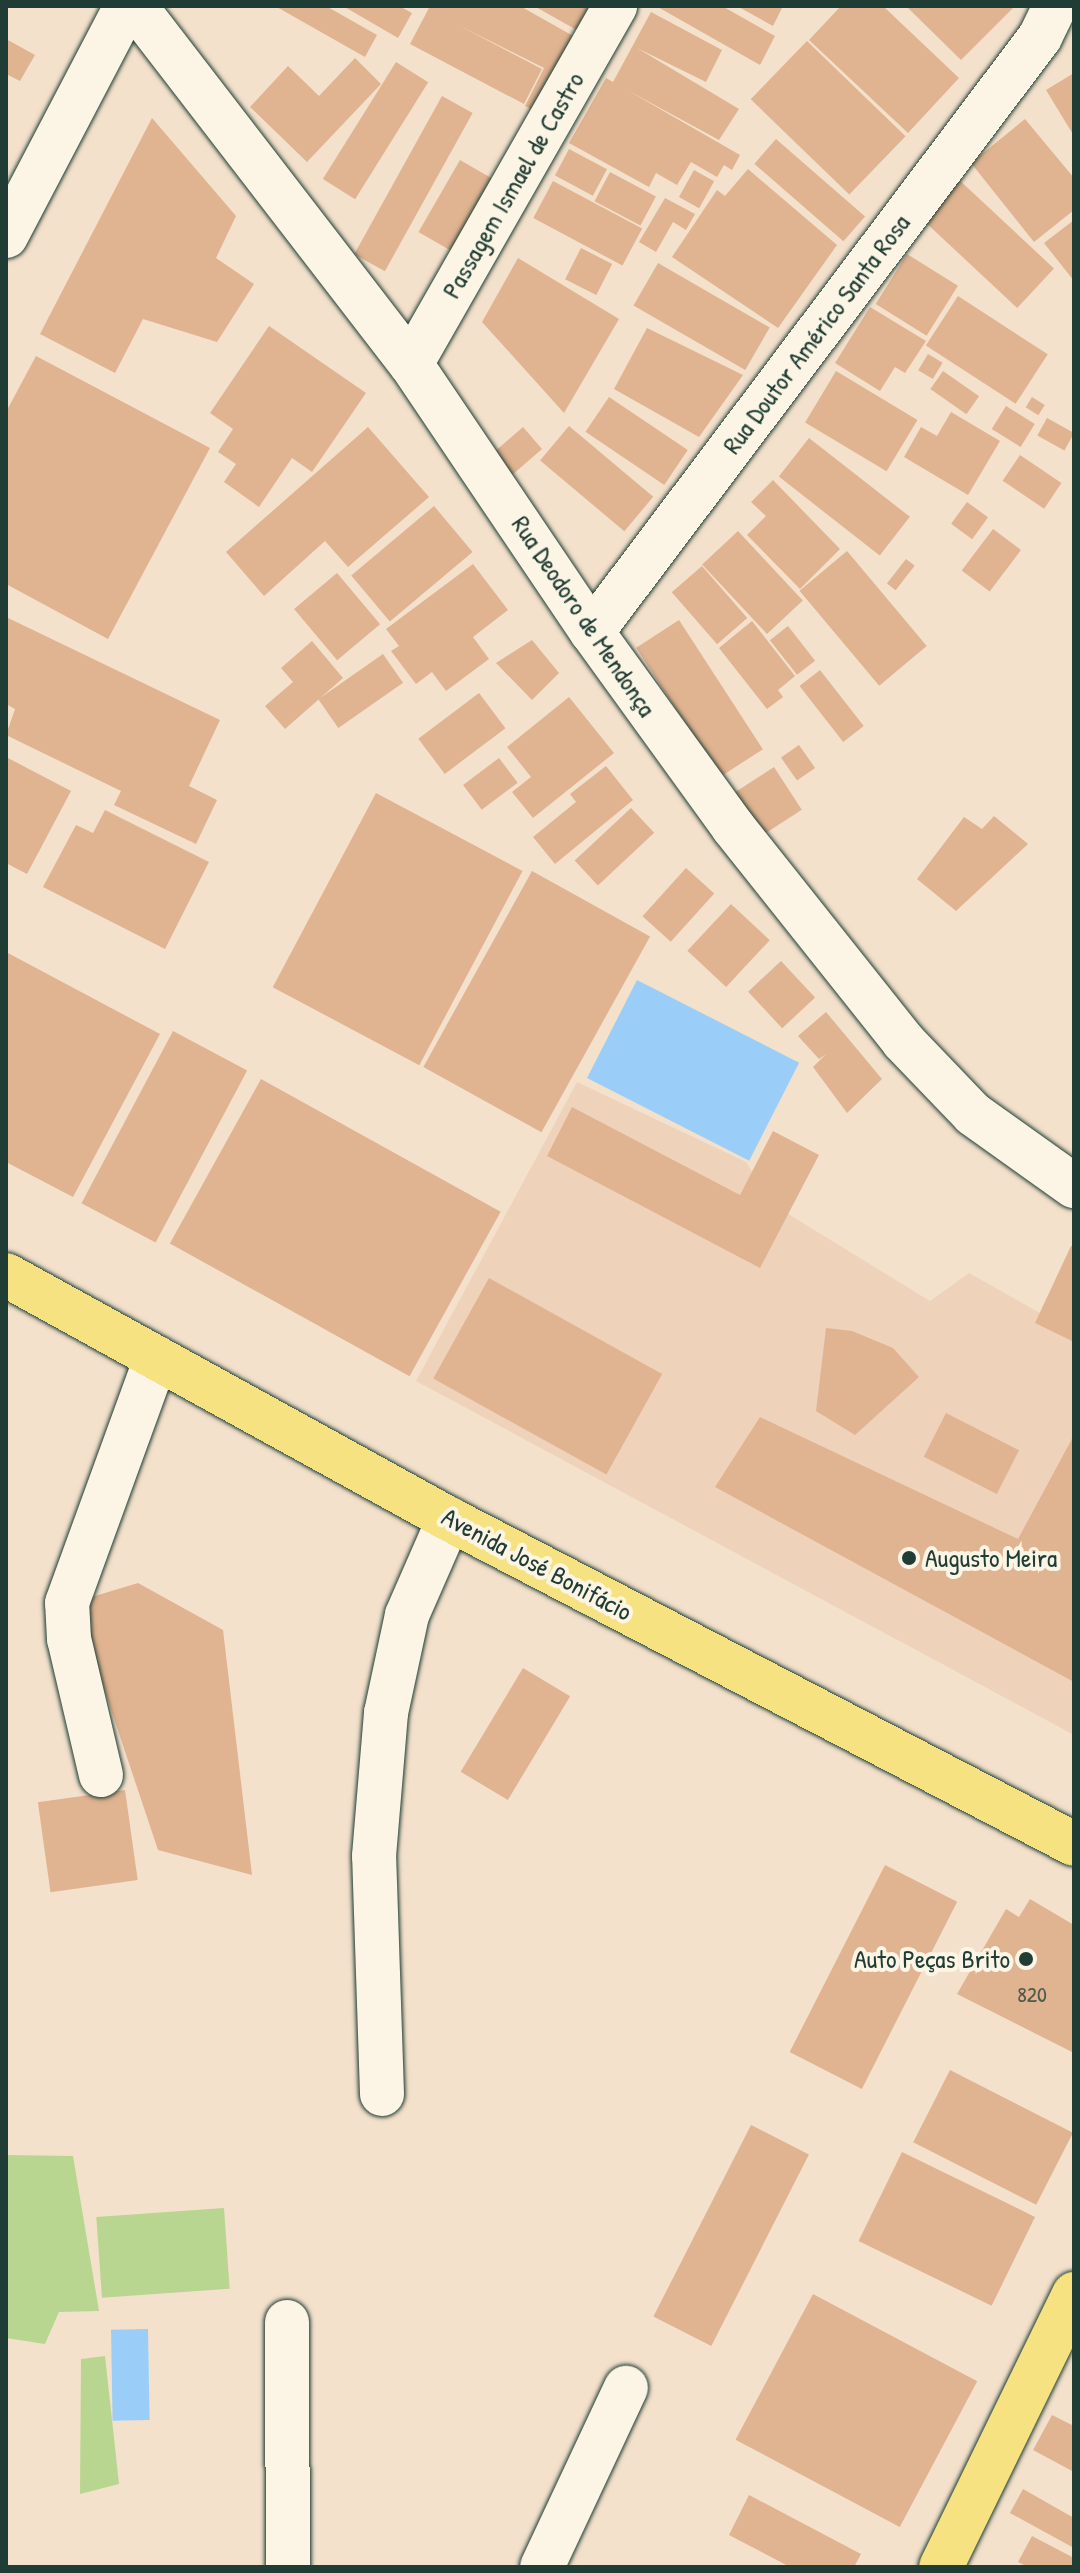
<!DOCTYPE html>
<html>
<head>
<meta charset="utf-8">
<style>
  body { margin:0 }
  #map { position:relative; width:1080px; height:2573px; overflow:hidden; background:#f4e1cc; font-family:"Patrick Hand",sans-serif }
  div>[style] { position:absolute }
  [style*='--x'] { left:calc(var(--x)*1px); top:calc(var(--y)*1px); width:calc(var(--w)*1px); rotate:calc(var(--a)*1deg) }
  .built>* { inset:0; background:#eed3ba }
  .green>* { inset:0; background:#b8d68f; transform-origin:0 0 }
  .water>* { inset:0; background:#9acef8; transform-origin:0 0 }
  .building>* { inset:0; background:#e0b391; transform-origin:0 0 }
  .roads { filter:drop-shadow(0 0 2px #1f3d34) drop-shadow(0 0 2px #1f3d34) }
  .minor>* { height:44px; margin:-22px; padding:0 22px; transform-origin:22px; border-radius:22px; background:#fcf5e5 }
  .major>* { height:44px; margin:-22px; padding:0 22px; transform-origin:22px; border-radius:22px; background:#f6e281 }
  .dots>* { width:22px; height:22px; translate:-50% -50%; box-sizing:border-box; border:4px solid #fcf5e5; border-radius:50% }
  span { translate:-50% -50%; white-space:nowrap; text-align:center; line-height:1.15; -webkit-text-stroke:8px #fcf5e5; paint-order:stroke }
  .number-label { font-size:22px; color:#4f5a4b }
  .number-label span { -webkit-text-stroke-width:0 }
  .street-label { font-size:26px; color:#1f3d34 }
  .poi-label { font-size:26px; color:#1f3d34 }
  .left { translate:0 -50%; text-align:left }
  .right { translate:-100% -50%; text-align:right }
  .frame { position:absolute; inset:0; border:8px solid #1f3d34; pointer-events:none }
</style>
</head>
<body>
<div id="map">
  <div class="built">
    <div style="clip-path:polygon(577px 1082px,746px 1162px,772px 1204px,930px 1301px,969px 1273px,1074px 1332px,1074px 1735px,416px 1381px)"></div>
  </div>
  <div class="green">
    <div style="clip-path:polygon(6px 2155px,73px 2156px,99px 2311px,59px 2312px,45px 2344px,6px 2338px)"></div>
    <div style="left:224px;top:2208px;width:81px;height:128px;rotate:86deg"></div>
    <div style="clip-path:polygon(105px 2356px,119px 2484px,80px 2494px,81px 2359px)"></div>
  </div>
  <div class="water">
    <div style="left:637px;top:980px;width:182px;height:110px;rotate:27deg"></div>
    <div style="left:148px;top:2329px;width:91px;height:37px;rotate:89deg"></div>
  </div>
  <div class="building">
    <div style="clip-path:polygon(275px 6px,326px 6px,377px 35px,365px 57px)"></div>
    <div style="clip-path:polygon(343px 6px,399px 6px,412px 13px,398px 38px)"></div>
    <div style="clip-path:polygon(430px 6px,520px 6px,582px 41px,541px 114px,525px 106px,544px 68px,458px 25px,542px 69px,524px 104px,410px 44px)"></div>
    <div style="clip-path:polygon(534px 6px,597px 6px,582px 33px)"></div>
    <div style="clip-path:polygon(656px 6px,722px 6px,775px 36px,760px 65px)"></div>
    <div style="clip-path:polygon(737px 6px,783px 6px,773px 26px)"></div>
    <div style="clip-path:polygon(841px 6px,883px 6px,959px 78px,908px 133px,809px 40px)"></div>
    <div style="clip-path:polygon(906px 6px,1015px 6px,961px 60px)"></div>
    <div style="clip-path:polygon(651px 12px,722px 50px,706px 82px,637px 48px,739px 109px,719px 140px,627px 90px,740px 155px,732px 170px,724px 165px,717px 177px,691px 162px,677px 185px,656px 173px,649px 187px,569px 143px,606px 78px,613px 82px)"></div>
    <div style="clip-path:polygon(6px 39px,35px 55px,20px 81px,6px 74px)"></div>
    <div style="left:807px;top:41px;width:137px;height:81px;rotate:44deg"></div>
    <div style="clip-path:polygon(355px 58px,381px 84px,307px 162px,250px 107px,288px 66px,319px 96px)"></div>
    <div style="left:396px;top:62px;width:38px;height:138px;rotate:32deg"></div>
    <div style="clip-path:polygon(1074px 73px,1074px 136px,1046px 90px)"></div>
    <div style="left:442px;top:96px;width:35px;height:181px;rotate:29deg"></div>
    <div style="clip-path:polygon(152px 118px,236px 216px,216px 258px,254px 284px,217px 342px,143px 319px,115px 373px,40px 334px)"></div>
    <div style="clip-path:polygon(1025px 119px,1074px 178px,1074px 210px,1034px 242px,971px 163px)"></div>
    <div style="left:776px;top:139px;width:118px;height:33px;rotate:41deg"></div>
    <div style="left:569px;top:149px;width:43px;height:30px;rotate:28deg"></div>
    <div style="left:460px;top:160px;width:48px;height:83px;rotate:30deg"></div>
    <div style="clip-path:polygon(748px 169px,837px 245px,778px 328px,672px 257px,717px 190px,725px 196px)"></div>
    <div style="left:694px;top:170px;width:23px;height:31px;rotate:29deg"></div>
    <div style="left:610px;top:172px;width:52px;height:33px;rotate:28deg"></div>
    <div style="left:956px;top:177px;width:134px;height:54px;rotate:43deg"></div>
    <div style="left:553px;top:181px;width:101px;height:42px;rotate:28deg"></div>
    <div style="clip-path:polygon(665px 198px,695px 214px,686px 230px,673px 222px,656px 252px,639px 242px)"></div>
    <div style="clip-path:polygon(1074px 220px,1074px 281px,1044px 243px)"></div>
    <div style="left:581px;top:248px;width:35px;height:35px;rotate:27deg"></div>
    <div style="left:907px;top:254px;width:60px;height:59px;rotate:32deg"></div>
    <div style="clip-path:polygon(518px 258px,619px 319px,564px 413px,482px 322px)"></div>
    <div style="left:658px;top:263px;width:129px;height:49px;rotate:30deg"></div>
    <div style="left:958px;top:296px;width:107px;height:59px;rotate:33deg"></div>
    <div style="clip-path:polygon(870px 307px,926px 341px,905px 373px,895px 367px,880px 391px,835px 363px)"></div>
    <div style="clip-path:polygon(269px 326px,366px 393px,312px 472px,292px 458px,259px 507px,224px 482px,236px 464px,218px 452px,233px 429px,210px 413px)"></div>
    <div style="clip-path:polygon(647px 328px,743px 375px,699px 437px,614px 389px)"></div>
    <div style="left:928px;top:354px;width:17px;height:19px;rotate:31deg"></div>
    <div style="clip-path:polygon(36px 356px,210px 448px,108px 639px,6px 584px,6px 412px)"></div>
    <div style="left:836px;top:371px;width:95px;height:60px;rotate:31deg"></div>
    <div style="left:943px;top:371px;width:44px;height:22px;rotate:35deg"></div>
    <div style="left:609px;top:397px;width:95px;height:42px;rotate:34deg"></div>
    <div style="left:1032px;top:397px;width:15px;height:12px;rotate:32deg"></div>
    <div style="left:1006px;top:406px;width:34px;height:27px;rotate:32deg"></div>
    <div style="clip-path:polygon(951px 412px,1000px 441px,968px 495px,904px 457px,921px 427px,937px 436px)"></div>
    <div style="left:1047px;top:418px;width:31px;height:20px;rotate:29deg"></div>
    <div style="left:569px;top:426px;width:110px;height:45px;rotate:40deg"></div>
    <div style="clip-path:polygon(368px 427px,429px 497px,348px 567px,325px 541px,264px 596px,226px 552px)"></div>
    <div style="left:523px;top:427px;width:29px;height:42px;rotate:49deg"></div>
    <div style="left:809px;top:438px;width:128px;height:49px;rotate:38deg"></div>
    <div style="left:1020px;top:455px;width:50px;height:31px;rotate:34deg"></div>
    <div style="clip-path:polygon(773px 480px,840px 549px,800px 589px,747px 535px,766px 516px,751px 502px)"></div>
    <div style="left:967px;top:502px;width:26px;height:27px;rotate:36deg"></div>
    <div style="left:434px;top:506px;width:60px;height:108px;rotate:50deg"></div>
    <div style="left:993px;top:529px;width:35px;height:52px;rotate:37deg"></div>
    <div style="left:738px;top:531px;width:95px;height:49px;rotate:47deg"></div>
    <div style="left:847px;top:551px;width:124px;height:62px;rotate:50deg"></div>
    <div style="left:906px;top:559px;width:11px;height:31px;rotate:38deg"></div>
    <div style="clip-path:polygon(473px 564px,508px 610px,473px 637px,489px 659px,446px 691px,432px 672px,416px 684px,391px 651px,399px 646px,386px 629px)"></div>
    <div style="left:702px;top:566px;width:69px;height:40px;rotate:49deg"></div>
    <div style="left:337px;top:573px;width:67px;height:56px;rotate:50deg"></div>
    <div style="clip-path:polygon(6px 617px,220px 720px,189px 786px,217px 800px,196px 844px,114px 805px,121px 791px,6px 735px,15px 709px,6px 704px)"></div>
    <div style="left:679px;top:620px;width:154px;height:51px;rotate:57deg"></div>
    <div style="clip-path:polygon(752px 621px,795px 676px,778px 690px,783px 697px,767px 709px,719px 648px)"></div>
    <div style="left:788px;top:626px;width:44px;height:23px;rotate:52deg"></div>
    <div style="clip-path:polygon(532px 640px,559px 673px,532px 700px,496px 663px)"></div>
    <div style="clip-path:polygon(312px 641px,343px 678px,285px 729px,265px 706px,293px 682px,281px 668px)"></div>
    <div style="left:383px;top:654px;width:35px;height:79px;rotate:55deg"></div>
    <div style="left:820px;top:670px;width:71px;height:26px;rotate:52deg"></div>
    <div style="left:479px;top:693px;width:44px;height:76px;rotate:53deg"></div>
    <div style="clip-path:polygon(569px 697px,614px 753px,533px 818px,512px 792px,531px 777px,507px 747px)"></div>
    <div style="left:799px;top:745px;width:28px;height:22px;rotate:55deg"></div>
    <div style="clip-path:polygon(6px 757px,71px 791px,27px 874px,6px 863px)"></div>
    <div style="left:499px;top:758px;width:31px;height:45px;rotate:53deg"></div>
    <div style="clip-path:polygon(606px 766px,633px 800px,555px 864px,533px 837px,576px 802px,570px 794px)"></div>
    <div style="left:774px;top:767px;width:51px;height:52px;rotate:57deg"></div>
    <div style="left:376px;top:793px;width:166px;height:220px;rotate:28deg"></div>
    <div style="left:631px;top:808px;width:34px;height:77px;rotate:47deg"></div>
    <div style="clip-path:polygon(105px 810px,209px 862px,165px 949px,43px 887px,76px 825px,93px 833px)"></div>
    <div style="clip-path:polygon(994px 816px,1028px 844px,956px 911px,917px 879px,964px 817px,982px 829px)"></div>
    <div style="left:686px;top:868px;width:38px;height:65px;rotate:42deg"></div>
    <div style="left:532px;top:871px;width:135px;height:224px;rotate:29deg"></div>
    <div style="left:731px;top:904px;width:53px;height:64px;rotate:43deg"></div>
    <div style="clip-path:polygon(6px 952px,160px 1034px,73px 1197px,6px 1162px)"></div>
    <div style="left:781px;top:961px;width:50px;height:45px;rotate:47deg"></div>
    <div style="clip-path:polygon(826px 1012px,882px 1079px,847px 1113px,813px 1067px,826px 1054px,819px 1059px,798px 1036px)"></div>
    <div style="left:173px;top:1031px;width:84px;height:195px;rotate:28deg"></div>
    <div style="left:261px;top:1079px;width:274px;height:188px;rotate:29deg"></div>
    <div style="clip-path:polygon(572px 1107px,740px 1195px,773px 1131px,819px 1155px,760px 1268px,547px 1156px)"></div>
    <div style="clip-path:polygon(1071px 1246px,1074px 1247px,1074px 1342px,1035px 1323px)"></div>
    <div style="left:489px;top:1278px;width:198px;height:115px;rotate:29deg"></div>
    <div style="clip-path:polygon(826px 1328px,852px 1331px,893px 1348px,919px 1377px,855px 1435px,816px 1411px)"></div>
    <div style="left:946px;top:1413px;width:82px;height:49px;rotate:27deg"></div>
    <div style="clip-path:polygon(760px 1417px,1018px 1539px,1074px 1435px,1074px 1682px,715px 1487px)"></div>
    <div style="clip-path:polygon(138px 1583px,223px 1630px,252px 1875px,158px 1850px,75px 1602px)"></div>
    <div style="left:523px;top:1668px;width:55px;height:121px;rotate:31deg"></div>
    <div style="left:125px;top:1790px;width:91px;height:88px;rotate:82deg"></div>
    <div style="left:885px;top:1865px;width:81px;height:210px;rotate:27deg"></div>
    <div style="clip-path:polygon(1030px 1899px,1074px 1925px,1074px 2053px,957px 1994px,1006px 1909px,1019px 1917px)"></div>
    <div style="left:950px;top:2070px;width:138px;height:81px;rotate:27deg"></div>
    <div style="left:751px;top:2125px;width:65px;height:215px;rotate:27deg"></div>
    <div style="left:902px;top:2152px;width:148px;height:99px;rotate:26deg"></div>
    <div style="left:813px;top:2294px;width:186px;height:165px;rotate:28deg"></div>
    <div style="clip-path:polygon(1052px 2415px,1074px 2426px,1074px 2472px,1033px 2450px)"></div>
    <div style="clip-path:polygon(1023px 2489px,1074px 2518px,1074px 2548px,1010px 2513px)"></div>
    <div style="clip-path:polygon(749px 2495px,861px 2554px,854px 2567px,790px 2567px,729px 2535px)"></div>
    <div style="clip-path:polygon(1032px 2536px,1074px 2558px,1074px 2567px,1028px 2567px,1018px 2562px)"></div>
  </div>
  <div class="roads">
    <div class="minor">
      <div style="--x:135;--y:6;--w:452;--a:52.4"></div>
      <div style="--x:411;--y:364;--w:323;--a:56"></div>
      <div style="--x:592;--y:632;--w:241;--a:54.1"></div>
      <div style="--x:733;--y:827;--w:273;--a:51.5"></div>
      <div style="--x:903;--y:1041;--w:101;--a:46.2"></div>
      <div style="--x:973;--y:1114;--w:124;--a:35.5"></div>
      <div style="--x:6;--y:236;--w:259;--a:-62.4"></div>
      <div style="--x:411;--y:364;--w:412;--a:-60.3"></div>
      <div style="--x:592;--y:632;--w:745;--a:-53.02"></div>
      <div style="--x:1040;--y:37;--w:34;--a:-64"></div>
      <div style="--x:101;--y:1775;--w:140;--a:-103.2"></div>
      <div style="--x:69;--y:1639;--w:36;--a:-93"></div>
      <div style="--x:67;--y:1603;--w:261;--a:-70"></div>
      <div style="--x:382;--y:2094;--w:238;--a:-91.9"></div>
      <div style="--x:374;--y:1856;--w:144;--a:-85.2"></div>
      <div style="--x:386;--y:1713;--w:100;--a:-77.9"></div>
      <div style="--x:407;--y:1615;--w:105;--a:-66.4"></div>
      <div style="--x:287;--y:2322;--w:245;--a:89.8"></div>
      <div style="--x:542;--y:2567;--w:198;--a:-64.9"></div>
    </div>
    <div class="major">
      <div style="--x:6;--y:1275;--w:506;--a:28.85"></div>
      <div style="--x:449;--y:1519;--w:704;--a:27.47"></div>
      <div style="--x:941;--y:2567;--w:304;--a:-64"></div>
    </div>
  </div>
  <div class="dots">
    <div style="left:909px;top:1558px;background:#1f3d34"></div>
    <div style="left:1026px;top:1959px;background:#1f3d34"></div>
  </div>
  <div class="number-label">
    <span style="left:1032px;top:1995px">820</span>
  </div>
  <div class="street-label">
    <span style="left:513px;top:185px;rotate:-60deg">Passagem Ismael de Castro</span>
    <span style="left:816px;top:334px;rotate:-53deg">Rua Doutor Américo Santa Rosa</span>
    <span style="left:584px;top:616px;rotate:56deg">Rua Deodoro de Mendonça</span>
    <span style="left:537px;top:1564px;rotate:28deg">Avenida José Bonifácio</span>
  </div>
  <div class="poi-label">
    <span class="left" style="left:925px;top:1558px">Augusto Meira</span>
    <span class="right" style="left:1010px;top:1959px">Auto Peças Brito</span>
  </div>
  <div class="frame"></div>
</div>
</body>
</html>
